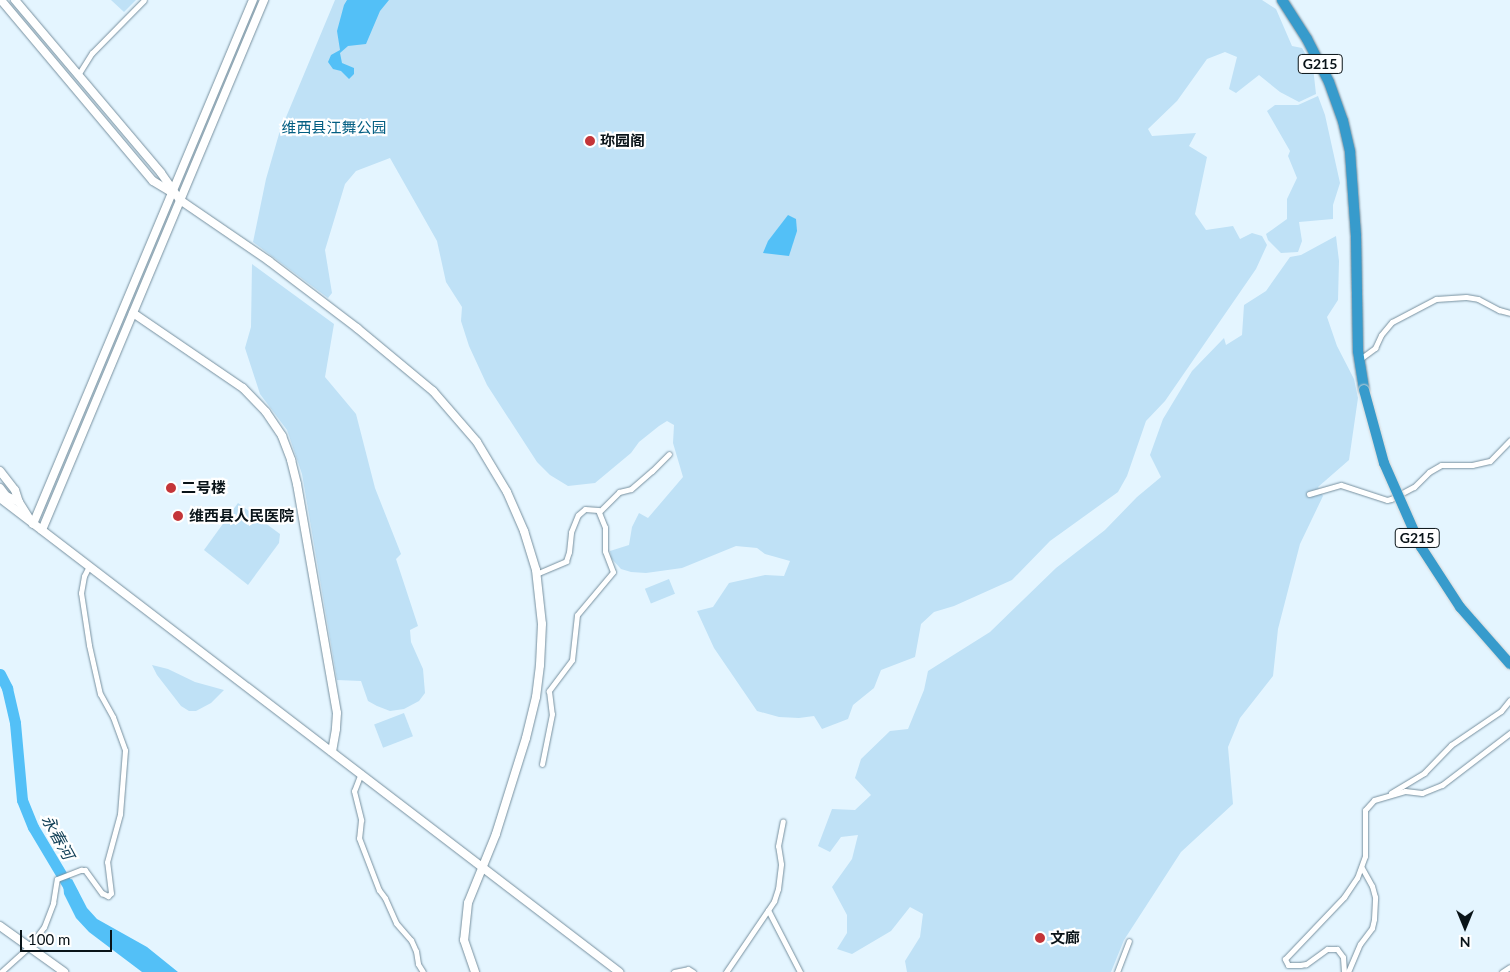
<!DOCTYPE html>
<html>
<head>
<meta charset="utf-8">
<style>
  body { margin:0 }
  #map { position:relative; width:1510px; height:972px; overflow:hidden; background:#e4f5ff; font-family:Lato,"Noto Sans SC",sans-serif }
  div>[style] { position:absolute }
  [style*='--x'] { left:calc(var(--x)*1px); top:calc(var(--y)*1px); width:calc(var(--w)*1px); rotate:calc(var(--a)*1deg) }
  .green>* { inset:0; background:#bfe1f6; transform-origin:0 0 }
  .water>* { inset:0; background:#53c0f7 }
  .river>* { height:11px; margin:-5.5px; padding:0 5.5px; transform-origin:5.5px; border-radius:5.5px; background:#53c0f7 }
  .roads { filter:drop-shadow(0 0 1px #77909f) drop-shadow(0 0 1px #77909f) }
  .street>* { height:5px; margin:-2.5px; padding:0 2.5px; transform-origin:2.5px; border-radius:2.5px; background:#fff }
  .secondary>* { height:8px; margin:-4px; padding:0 4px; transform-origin:4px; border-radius:4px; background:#fff }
  .highway>* { height:10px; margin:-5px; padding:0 5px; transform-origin:5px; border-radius:5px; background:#379bcc }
  .bridges { filter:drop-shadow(0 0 1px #d3d5d5) drop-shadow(0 0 1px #d3d5d5) }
  .highway-bridge>* { height:10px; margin:-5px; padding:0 5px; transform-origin:5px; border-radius:5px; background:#379bcc }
  .dots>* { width:14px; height:14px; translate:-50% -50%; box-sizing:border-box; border:2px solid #fff; border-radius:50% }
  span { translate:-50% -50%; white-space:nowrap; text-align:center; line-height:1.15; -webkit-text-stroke:4.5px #fff; paint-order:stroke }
  .shield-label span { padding:1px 4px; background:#fff; border:1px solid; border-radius:4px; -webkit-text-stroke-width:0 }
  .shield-label { font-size:14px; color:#091318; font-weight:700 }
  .park-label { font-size:15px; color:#035e82 }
  .poi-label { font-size:15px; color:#091318; font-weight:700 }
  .left { translate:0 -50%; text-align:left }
  .water-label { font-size:16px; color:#134158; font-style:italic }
  .north { position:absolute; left:1440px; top:902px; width:50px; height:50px; -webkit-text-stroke:4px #fff; paint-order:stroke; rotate:180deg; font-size:14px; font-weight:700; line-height:20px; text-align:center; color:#091318 }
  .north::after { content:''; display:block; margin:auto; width:18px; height:22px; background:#091318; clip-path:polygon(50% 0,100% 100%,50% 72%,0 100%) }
  .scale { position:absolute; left:20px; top:930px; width:92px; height:22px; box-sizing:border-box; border:2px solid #091318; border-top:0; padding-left:6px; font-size:15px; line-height:18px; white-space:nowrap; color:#091318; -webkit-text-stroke:4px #fff; paint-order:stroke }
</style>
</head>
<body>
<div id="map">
  <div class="green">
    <div style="clip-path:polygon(111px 0,136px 0,124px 12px)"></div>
    <div style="clip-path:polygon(335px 0,1262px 0,1276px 9px,1292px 46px,1302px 48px,1313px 67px,1316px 94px,1299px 102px,1280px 92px,1259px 75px,1236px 93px,1229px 89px,1237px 57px,1225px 52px,1207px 59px,1177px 101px,1148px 129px,1152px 136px,1196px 133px,1189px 146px,1207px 157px,1195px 214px,1206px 230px,1233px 226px,1240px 239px,1252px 233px,1262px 236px,1267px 245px,1256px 269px,1165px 401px,1146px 421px,1127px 476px,1118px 492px,1050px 541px,1012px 580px,954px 606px,934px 612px,921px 624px,915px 657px,881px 670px,874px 688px,853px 705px,848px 719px,822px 729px,814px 716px,799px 718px,779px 717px,757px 711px,714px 648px,697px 611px,713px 607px,729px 583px,765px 575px,784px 576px,790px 561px,765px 554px,757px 548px,736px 546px,682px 568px,646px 573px,631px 572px,621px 569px,611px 558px,610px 551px,629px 545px,632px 527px,639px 513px,648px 518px,683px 477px,673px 443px,674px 425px,667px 421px,659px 426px,639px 442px,631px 453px,595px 483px,568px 486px,550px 475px,537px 462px,487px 385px,469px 346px,461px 321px,462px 307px,446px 282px,437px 241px,390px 158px,356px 171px,345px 184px,325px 250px,332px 293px,328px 298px,253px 242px,266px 179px,279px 134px)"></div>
    <div style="clip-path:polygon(1318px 96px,1325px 115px,1340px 183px,1333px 205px,1333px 219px,1299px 222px,1302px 241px,1298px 252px,1281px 253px,1268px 240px,1266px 234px,1287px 219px,1287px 199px,1297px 178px,1288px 156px,1290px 151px,1267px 111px,1275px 105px,1298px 105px)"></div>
    <div style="clip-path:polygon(1336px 236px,1339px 261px,1338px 300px,1327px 317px,1337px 346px,1354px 379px,1358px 398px,1349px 460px,1318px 487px,1323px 496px,1300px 544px,1278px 629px,1273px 676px,1240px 718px,1228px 747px,1233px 804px,1181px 852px,1124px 940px,1111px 972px,907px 972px,905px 961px,920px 937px,923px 914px,910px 907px,891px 931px,852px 954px,837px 949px,847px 933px,847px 915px,832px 887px,852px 859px,858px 835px,841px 837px,830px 852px,818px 846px,832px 809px,855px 810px,871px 795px,855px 778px,861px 759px,890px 731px,908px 729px,924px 690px,928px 671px,990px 632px,1056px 568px,1105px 530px,1137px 497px,1161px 477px,1150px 455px,1163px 419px,1192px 371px,1224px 338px,1226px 345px,1242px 335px,1244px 305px,1266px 291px,1290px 257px,1301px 255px)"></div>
    <div style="clip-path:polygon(252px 264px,334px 324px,325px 377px,356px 414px,375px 488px,401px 554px,396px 559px,418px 626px,410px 630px,411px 642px,423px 669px,425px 693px,419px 701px,404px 709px,390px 711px,377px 706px,368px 701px,361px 681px,337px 680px,302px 474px,287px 430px,260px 394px,245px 348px,251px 327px)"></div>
    <div style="clip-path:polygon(238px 503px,280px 534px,279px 543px,248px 585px,204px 550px)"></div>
    <div style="left:669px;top:579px;width:16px;height:26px;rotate:68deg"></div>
    <div style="clip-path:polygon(152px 665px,168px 669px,195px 682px,224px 690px,211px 703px,196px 711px,189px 711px,181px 706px,157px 675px)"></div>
    <div style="left:404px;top:713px;width:25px;height:32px;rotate:69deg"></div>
  </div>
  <div class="water">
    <div style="clip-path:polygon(389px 0,380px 11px,366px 44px,348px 46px,340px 53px,342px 63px,354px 68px,354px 74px,349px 79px,341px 71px,333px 69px,328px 62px,331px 55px,340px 50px,337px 31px,344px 5px,347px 0)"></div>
    <div style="clip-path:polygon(788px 215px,796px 219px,797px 231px,789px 256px,763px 253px,768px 241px)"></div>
    <div style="clip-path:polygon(72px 879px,87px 908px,97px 919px,147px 947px,178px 972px,142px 972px,89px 932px,76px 918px,64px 894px,63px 883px)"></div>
  </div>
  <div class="river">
    <div style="--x:0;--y:674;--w:16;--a:63"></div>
    <div style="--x:7;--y:688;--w:36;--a:77"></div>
    <div style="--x:15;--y:723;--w:77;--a:84.8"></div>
    <div style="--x:22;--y:800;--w:29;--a:68"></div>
    <div style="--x:33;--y:827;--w:78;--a:59.2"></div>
  </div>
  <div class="roads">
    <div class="street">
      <div style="--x:78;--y:75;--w:26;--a:-58"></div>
      <div style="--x:92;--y:53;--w:74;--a:-45.5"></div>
      <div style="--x:1360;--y:359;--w:19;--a:-36"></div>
      <div style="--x:1375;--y:348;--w:14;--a:-65"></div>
      <div style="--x:1381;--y:335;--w:17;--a:-50"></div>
      <div style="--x:1392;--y:322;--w:50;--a:-27.6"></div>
      <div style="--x:1436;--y:299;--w:30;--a:-4"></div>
      <div style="--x:1466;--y:297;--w:12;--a:9"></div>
      <div style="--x:1478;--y:299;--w:24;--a:28"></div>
      <div style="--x:1499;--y:310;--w:11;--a:15"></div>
      <div style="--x:1309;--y:494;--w:33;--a:-16"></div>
      <div style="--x:1341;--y:485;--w:48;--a:18.1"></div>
      <div style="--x:1387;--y:500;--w:4;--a:-14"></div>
      <div style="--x:1391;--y:499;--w:26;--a:-28"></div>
      <div style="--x:1414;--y:487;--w:21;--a:-45"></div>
      <div style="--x:1429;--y:472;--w:14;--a:-30"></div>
      <div style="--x:1441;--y:465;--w:31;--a:0"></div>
      <div style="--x:1472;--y:465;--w:18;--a:-13"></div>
      <div style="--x:1490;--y:461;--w:29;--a:-46"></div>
      <div style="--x:600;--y:511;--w:27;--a:-45"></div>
      <div style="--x:619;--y:492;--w:12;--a:-14"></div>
      <div style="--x:631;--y:489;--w:28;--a:-41"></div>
      <div style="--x:652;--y:471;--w:24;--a:-45"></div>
      <div style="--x:536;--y:574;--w:33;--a:-23"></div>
      <div style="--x:566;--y:561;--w:9;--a:-72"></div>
      <div style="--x:569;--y:552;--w:20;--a:-84"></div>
      <div style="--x:571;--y:532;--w:18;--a:-68"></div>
      <div style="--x:578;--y:515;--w:9;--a:-41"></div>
      <div style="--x:585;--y:509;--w:13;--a:4"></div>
      <div style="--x:598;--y:510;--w:18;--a:68"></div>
      <div style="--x:605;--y:527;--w:24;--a:90"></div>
      <div style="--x:605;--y:551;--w:22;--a:69"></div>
      <div style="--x:613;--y:572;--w:56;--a:129.9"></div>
      <div style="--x:577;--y:615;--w:45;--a:96.3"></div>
      <div style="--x:572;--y:660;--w:39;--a:127"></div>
      <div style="--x:549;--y:691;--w:23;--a:83"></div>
      <div style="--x:552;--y:714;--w:51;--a:101.3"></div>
      <div style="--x:361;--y:773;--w:19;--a:111"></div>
      <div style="--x:354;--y:791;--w:30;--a:76"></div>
      <div style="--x:361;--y:820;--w:18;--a:96"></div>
      <div style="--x:359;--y:838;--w:56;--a:69"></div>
      <div style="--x:379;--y:890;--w:10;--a:53"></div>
      <div style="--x:385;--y:898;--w:27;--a:66"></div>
      <div style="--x:396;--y:923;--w:23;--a:49"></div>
      <div style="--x:411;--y:940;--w:12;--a:66"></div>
      <div style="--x:416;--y:951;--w:13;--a:81"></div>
      <div style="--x:418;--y:964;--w:9;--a:58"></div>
      <div style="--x:1391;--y:793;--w:39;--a:-31"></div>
      <div style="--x:1424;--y:773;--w:39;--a:-46"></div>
      <div style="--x:1451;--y:745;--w:60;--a:-34.2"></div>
      <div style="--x:1501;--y:711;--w:14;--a:-51"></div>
      <div style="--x:768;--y:910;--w:70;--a:62.7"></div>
      <div style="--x:1;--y:972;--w:36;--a:-42"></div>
      <div style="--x:28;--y:948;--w:26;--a:-53"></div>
      <div style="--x:44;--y:927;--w:26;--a:-69"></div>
      <div style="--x:53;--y:903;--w:24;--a:-81"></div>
      <div style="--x:57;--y:879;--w:26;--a:-21"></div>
      <div style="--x:81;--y:870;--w:4;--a:0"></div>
      <div style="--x:85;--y:870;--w:29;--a:54"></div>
      <div style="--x:102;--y:893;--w:7;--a:27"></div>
      <div style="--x:108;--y:896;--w:4;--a:-45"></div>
      <div style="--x:111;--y:893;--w:31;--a:-97"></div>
      <div style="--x:107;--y:862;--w:50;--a:-74.8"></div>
      <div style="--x:120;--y:814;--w:64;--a:-85.5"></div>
      <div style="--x:125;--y:750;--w:35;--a:-110"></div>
      <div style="--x:113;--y:717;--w:26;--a:-119"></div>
      <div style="--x:100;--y:694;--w:50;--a:-102.7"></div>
      <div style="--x:89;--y:645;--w:53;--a:-98.7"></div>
      <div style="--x:81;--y:593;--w:17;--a:-80"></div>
      <div style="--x:84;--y:576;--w:11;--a:-63"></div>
      <div style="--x:674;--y:972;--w:14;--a:-12"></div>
      <div style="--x:688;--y:969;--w:6;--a:31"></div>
      <div style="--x:726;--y:972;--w:86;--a:-55.9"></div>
      <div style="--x:774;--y:901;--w:13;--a:-72"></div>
      <div style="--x:778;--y:889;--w:25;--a:-83"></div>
      <div style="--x:781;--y:864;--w:18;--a:-99"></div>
      <div style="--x:778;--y:846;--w:25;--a:-79"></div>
      <div style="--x:1117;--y:972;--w:33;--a:-69"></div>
      <div style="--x:1344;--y:972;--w:15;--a:-94"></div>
      <div style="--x:1343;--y:957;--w:10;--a:-127"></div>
      <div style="--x:1337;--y:949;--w:10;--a:180"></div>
      <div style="--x:1327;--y:949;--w:26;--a:144"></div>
      <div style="--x:1306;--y:964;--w:6;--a:171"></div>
      <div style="--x:1300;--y:965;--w:12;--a:180"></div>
      <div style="--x:1288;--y:965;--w:7;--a:-117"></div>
      <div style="--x:1285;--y:959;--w:86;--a:-46.4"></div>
      <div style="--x:1344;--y:897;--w:23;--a:-56"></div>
      <div style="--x:1357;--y:878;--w:23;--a:-70"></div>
      <div style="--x:1365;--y:856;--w:46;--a:-90"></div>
      <div style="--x:1365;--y:810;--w:13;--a:-48"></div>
      <div style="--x:1374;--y:800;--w:32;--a:-16"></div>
      <div style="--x:1405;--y:791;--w:17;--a:7"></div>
      <div style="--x:1422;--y:793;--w:22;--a:-22"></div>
      <div style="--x:1442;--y:785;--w:86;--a:-37.4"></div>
      <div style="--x:1348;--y:972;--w:30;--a:-67"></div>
      <div style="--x:1360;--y:944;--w:20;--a:-53"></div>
      <div style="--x:1372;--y:928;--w:9;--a:-77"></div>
      <div style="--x:1374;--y:919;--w:22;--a:-87"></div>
      <div style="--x:1375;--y:897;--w:11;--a:-105"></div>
      <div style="--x:1372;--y:886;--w:21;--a:-119"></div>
      <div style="--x:1502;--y:972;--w:9;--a:-32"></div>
    </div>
    <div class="secondary">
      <div style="--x:1;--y:0;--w:236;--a:50"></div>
      <div style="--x:153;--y:181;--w:21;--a:31"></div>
      <div style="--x:15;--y:0;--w:226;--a:49.8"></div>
      <div style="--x:161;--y:173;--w:33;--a:55"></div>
      <div style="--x:180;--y:200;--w:108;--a:34.4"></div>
      <div style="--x:269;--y:261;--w:111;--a:37.3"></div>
      <div style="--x:357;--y:328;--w:99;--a:39.7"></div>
      <div style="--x:433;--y:391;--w:67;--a:49.2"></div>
      <div style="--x:477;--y:442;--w:58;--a:59"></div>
      <div style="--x:507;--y:492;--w:43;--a:66.4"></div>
      <div style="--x:524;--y:531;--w:41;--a:72.9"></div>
      <div style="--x:536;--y:570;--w:54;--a:83.7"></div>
      <div style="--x:542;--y:624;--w:41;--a:92.8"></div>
      <div style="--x:540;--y:665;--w:32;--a:97"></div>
      <div style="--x:536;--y:697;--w:42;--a:103.7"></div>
      <div style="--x:526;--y:738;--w:101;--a:107.4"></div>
      <div style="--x:496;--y:834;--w:74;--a:112.1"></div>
      <div style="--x:468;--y:903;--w:37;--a:96"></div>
      <div style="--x:464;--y:940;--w:34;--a:71"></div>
      <div style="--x:133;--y:313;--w:133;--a:34.3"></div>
      <div style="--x:243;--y:388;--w:33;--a:46"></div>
      <div style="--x:266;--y:412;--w:29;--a:56"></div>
      <div style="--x:282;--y:436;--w:26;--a:69"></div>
      <div style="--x:291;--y:460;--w:25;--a:76"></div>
      <div style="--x:297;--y:484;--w:232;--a:80.1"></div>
      <div style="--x:337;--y:713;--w:16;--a:94"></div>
      <div style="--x:336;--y:729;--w:23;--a:100"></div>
      <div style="--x:0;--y:471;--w:24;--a:52"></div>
      <div style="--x:15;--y:490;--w:13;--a:72"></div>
      <div style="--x:19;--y:502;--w:19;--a:58"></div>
      <div style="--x:0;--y:488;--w:10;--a:53"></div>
      <div style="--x:6;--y:496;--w:14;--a:25"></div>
      <div style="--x:0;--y:498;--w:780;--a:37.44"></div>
      <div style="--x:33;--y:524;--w:568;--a:-67.23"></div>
      <div style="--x:42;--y:530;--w:575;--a:-67.27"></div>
      <div style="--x:0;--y:926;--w:79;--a:35.7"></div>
    </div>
    <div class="highway">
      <div style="--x:1282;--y:0;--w:46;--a:57.3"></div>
      <div style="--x:1307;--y:39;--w:48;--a:62.9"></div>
      <div style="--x:1329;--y:82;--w:41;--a:70.3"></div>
      <div style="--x:1343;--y:121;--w:32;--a:77"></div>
      <div style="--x:1350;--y:152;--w:84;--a:85.9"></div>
      <div style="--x:1356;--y:236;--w:115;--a:89"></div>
      <div style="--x:1358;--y:351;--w:39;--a:81"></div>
    </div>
  </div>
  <div class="bridges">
    <div class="highway-bridge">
      <div style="--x:1364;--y:390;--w:76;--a:74.7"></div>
      <div style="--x:1384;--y:463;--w:92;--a:66.2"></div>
      <div style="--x:1421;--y:547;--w:72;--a:57"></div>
      <div style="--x:1460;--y:607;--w:76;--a:48.7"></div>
    </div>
  </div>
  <div class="dots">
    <div style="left:590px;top:141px;background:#c43539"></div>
    <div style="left:171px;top:488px;background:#c43539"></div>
    <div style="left:178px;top:516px;background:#c43539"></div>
    <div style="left:1040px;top:938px;background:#c43539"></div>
  </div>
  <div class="shield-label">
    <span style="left:1320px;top:64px">G215</span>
    <span style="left:1417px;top:538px">G215</span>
  </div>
  <div class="park-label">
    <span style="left:334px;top:128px">维西县江舞公园</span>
  </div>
  <div class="poi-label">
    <span class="left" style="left:600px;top:141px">珎园阁</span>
    <span class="left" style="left:181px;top:488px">二号楼</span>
    <span class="left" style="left:189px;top:516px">维西县人民医院</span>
    <span class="left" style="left:1050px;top:938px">文廊</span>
  </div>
  <div class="water-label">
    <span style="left:58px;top:837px;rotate:61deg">永春河</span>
  </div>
  <div class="north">N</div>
  <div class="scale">100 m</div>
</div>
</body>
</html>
